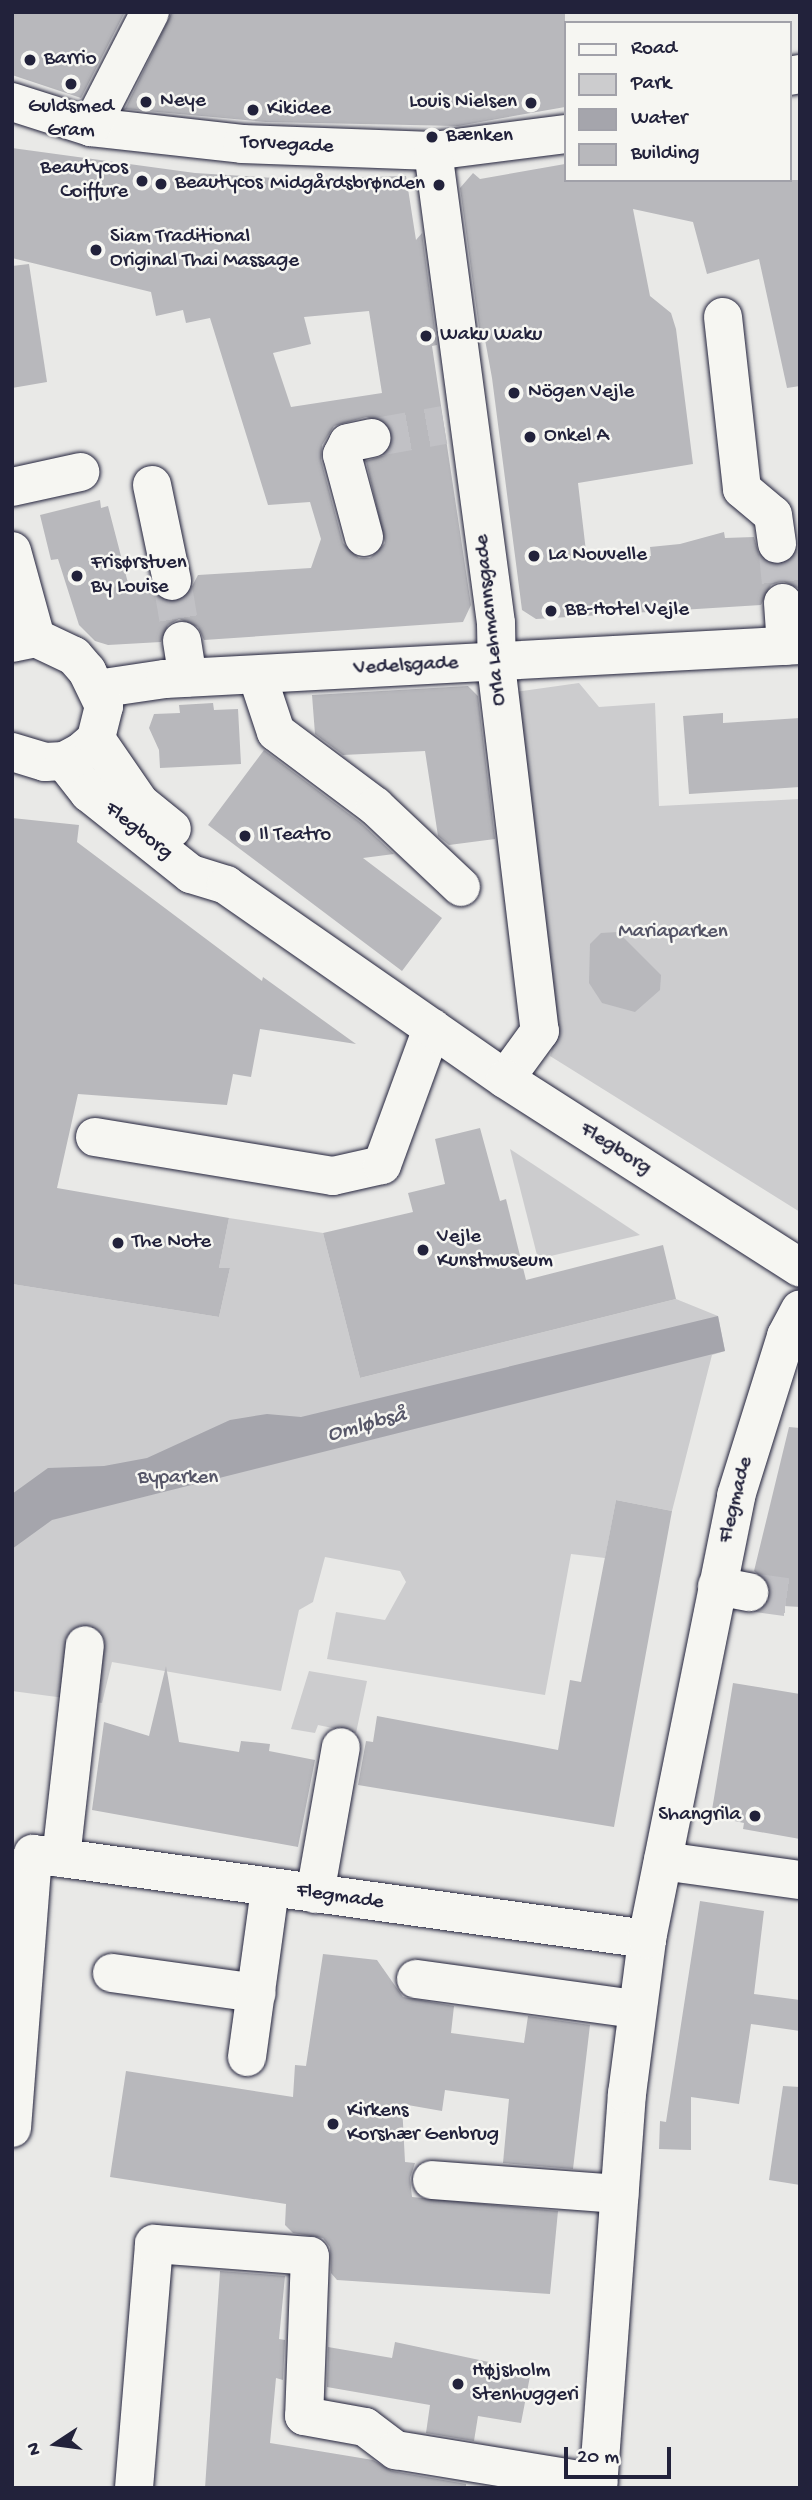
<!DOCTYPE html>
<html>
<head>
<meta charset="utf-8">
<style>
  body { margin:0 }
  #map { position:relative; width:812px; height:2500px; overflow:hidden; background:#e9e9e7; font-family:"Gochi Hand",sans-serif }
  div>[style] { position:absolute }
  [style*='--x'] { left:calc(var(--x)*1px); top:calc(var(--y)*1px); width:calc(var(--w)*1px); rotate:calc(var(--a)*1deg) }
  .green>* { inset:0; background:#ccccce }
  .water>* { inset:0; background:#a5a5ac }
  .building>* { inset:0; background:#b8b8bc }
  .minor-tunnel>* { height:38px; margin-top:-19px; transform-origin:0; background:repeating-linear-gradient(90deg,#c1c1c5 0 38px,transparent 0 57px) }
  .roads { filter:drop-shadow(0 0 2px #22223b) drop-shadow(0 0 2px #22223b) }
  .minor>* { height:38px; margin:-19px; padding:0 19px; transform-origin:19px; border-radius:19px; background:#f6f6f2 }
  .major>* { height:38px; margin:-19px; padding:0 19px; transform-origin:19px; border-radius:19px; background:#f6f6f2 }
  .dots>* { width:19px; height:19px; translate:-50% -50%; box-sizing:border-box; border:4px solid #f6f6f2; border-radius:50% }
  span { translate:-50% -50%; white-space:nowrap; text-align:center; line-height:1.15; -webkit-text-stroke:5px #f6f6f2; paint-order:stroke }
  .poi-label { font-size:21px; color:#22223b }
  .left { translate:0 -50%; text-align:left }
  .right { translate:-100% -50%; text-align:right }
  .street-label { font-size:21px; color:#22223b }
  .park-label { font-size:21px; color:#555567 }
  .water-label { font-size:23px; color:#565668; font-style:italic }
  .frame { position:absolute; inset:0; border:14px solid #22223b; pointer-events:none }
  .legend { position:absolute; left:564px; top:21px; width:228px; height:161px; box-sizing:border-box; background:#f6f6f2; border:2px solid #a1a1a9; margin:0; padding:9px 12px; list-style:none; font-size:21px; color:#22223b }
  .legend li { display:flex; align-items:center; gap:14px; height:35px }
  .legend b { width:35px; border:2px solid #a1a1a9 }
  .north { position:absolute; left:21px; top:2409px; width:70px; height:70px; -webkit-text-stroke:5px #f6f6f2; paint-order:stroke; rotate:257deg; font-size:19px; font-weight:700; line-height:28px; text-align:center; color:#22223b }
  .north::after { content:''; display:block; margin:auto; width:24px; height:32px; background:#22223b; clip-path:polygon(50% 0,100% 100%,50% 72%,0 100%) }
  .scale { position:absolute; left:564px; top:2447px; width:107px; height:32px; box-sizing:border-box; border:4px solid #22223b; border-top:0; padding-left:9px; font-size:21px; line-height:24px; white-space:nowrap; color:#22223b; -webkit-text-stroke:5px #f6f6f2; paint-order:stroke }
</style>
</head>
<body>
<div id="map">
  <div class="green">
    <div style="clip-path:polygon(579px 683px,599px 707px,655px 703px,659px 806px,800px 799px,800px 1212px,550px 1056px,558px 1030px,508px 693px)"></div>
    <div style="clip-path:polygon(510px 1149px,640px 1235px,538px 1259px)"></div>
    <div style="clip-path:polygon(229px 1218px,323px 1233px,360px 1378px,676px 1299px,718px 1316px,725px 1351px,712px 1355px,672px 1511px,616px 1500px,605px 1558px,571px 1554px,545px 1695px,327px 1659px,336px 1612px,385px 1620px,406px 1582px,400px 1571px,325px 1557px,313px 1602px,299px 1610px,281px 1691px,112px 1662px,102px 1703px,12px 1691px,12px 1284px,219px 1317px,230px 1268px,219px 1268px)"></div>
    <div style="clip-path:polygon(309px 1671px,367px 1681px,356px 1733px,318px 1725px,315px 1733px,291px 1729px)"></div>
  </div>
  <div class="water">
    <div style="clip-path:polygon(718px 1316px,725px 1351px,52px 1520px,12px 1549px,12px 1494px,48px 1468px,104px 1466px,147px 1458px,230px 1420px,267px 1414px,301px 1417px)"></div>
  </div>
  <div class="building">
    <div style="clip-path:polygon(12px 12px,125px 12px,81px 98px,12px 75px)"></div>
    <div style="clip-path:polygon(172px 12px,565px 12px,565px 107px,458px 126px,266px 122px,125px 109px)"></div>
    <div style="clip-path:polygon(evenodd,12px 148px,195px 173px,292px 179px,406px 176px,416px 240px,422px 233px,437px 345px,432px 346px,471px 605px,463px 622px,204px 640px,198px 627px,179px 619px,168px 625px,161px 642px,108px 645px,95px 641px,79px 625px,58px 559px,51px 560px,40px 515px,100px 500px,101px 508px,108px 506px,128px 583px,150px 582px,155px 595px,166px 602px,186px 598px,198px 575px,311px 568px,321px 539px,310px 502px,268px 505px,210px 318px,186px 323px,183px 310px,156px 316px,151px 292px,12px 258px,12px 148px,369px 311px,382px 393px,291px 407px,273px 353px,311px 344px,304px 317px,369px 311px,12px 148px,366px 417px,387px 423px,392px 444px,385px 455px,366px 461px,385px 543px,370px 558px,359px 558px,343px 543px,321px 460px,322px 445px,334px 426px,366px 417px)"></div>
    <div style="clip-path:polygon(565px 164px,565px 180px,800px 180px,800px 386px,787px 388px,759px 259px,707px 274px,693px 222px,633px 209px,650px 296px,671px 313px,676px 329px,693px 464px,578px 483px,587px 560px,651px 556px,650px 547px,680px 544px,724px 532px,725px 538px,754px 537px,760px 558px,779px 566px,797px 553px,800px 534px,800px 589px,782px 581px,771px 585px,761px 605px,536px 619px,522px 610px,492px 378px,484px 334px,480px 335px,460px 188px,473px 173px,480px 179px)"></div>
    <div style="clip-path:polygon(29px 264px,47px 382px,12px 388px,12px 266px)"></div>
    <div style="clip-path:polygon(468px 686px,478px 696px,495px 839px,449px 845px,438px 836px,425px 751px,343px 755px,315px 734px,312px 695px)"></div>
    <div style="clip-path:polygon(213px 703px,214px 710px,238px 709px,241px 764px,160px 768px,159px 750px,149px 728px,154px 714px,180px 713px,179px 705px)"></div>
    <div style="clip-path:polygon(723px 713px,723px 723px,800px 718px,800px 787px,689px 794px,683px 716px)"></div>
    <div style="clip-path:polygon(264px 750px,361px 823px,394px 854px,363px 858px,442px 918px,402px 971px,208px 825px)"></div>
    <div style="clip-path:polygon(12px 818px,79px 825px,77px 842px,262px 981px,263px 977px,356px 1044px,260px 1029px,251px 1077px,233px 1074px,227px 1105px,78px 1094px,57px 1188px,229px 1218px,219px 1268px,230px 1268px,219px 1317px,12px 1284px)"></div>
    <div style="clip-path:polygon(618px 932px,661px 975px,660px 990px,635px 1012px,602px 1003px,589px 983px,590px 944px,601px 933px)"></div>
    <div style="clip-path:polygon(480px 1128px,500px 1201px,506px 1199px,526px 1280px,663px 1245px,676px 1299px,360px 1378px,323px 1233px,413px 1212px,408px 1193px,445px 1184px,435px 1139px)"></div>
    <div style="clip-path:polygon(789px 1427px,800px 1428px,800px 1607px,767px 1605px,769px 1584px,754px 1571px)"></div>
    <div style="clip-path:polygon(616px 1500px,672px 1511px,614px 1827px,358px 1785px,366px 1741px,373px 1742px,377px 1716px,558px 1750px,570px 1680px,581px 1682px)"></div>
    <div style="clip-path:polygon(166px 1666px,179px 1742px,239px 1752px,241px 1741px,270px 1744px,269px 1751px,315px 1760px,298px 1847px,92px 1810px,104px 1722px,149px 1736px)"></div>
    <div style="clip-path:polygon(733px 1683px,800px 1694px,800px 1839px,743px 1829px,744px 1823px,711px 1816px)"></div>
    <div style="clip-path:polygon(700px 1901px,764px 1911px,754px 1994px,800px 2000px,800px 2031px,751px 2024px,739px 2104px,691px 2097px,691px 2150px,659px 2149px,660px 2121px,666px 2122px)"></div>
    <div style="clip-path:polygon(323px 1954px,377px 1960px,403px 1997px,454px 2006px,451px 2033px,524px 2043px,528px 2016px,590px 2025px,573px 2169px,503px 2163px,509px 2099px,445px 2090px,442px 2111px,402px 2104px,405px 2162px,415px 2163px,410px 2178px,412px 2197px,558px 2211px,550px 2294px,337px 2280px,331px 2273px,330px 2247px,323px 2238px,293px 2233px,285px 2225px,286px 2204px,110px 2177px,126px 2071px,293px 2097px,295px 2065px,306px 2066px)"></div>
    <div style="clip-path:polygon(783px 2086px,800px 2087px,800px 2185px,769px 2180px)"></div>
    <div style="clip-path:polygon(220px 2271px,285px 2276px,279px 2339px,285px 2340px,283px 2380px,276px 2378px,270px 2443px,373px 2460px,392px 2471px,466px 2484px,466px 2488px,205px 2488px)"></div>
    <div style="clip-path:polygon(395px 2342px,531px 2371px,521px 2423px,478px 2416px,474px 2441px,426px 2433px,430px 2405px,327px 2387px,328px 2347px,392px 2358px)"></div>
  </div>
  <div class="minor-tunnel">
    <div style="--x:371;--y:438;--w:74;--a:-10.1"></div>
    <div style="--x:777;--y:544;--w:59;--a:84.2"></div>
    <div style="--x:172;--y:581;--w:61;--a:80.5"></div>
    <div style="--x:749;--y:1592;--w:51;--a:7.8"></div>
  </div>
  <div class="roads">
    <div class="minor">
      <div style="--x:789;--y:76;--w:11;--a:-10"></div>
      <div style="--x:12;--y:102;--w:83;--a:17.6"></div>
      <div style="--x:91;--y:127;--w:152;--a:6.4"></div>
      <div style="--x:242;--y:144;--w:191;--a:2.1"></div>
      <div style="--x:433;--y:151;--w:133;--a:-7.3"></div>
      <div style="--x:91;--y:127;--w:129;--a:-62.8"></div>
      <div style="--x:433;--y:151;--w:476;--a:82.4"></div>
      <div style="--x:496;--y:623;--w:50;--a:88.9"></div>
      <div style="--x:497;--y:673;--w:361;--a:83.2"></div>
      <div style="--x:540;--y:1031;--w:59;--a:126.1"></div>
      <div style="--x:723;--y:317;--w:173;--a:83.7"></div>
      <div style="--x:742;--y:489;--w:40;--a:40"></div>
      <div style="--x:773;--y:515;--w:29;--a:82"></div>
      <div style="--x:152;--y:485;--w:98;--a:78.2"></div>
      <div style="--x:12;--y:487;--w:70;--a:-12.4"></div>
      <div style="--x:364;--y:537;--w:85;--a:-105"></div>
      <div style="--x:342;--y:455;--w:13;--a:-63"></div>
      <div style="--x:348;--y:443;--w:24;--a:-12"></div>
      <div style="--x:12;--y:551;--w:90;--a:74.6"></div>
      <div style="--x:783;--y:603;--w:43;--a:86"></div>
      <div style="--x:182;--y:641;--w:37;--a:81"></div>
      <div style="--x:257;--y:675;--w:60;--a:71.6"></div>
      <div style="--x:276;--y:732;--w:124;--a:36.8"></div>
      <div style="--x:375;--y:806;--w:118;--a:43.3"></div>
      <div style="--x:97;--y:689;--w:69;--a:-8.4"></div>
      <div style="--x:165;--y:679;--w:636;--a:-3.06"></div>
      <div style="--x:95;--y:1137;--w:241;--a:9.3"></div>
      <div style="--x:333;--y:1176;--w:50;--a:-12.7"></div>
      <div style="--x:382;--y:1165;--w:146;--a:-69.9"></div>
      <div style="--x:717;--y:1586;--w:33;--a:11"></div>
      <div style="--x:61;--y:1858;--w:214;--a:-83.6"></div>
      <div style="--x:663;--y:1861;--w:138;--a:7.9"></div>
      <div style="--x:315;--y:1894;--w:149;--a:-80"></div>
      <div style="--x:112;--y:1973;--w:146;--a:7.9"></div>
      <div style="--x:416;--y:1979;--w:222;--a:7.8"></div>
      <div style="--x:247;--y:2057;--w:171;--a:-82.2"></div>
      <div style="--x:12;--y:2128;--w:275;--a:-85.6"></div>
      <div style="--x:33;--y:1854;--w:620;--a:7.88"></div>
      <div style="--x:432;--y:2180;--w:188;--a:4.3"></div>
      <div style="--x:134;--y:2488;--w:245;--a:-85.3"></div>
      <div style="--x:154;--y:2244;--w:156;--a:4.4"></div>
      <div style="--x:310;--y:2256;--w:160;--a:92.1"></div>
      <div style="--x:304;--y:2416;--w:62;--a:10.2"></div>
      <div style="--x:365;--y:2427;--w:39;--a:37"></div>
      <div style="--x:396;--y:2450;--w:205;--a:9.3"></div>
      <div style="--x:598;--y:2488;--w:395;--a:-85.8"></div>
      <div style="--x:627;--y:2094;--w:156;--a:-82.6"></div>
      <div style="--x:647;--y:1939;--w:452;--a:-78.6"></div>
      <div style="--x:736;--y:1496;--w:168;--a:-72.6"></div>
      <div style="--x:786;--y:1336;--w:30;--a:-62"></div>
    </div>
    <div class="major">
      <div style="--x:12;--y:643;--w:25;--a:-12"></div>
      <div style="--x:36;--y:638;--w:42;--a:25.3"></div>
      <div style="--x:74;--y:656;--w:20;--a:49"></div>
      <div style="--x:87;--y:671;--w:39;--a:64"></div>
      <div style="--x:104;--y:706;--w:34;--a:104"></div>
      <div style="--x:96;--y:739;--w:20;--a:139"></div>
      <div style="--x:81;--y:752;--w:19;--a:152"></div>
      <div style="--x:64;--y:761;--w:19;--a:177"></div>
      <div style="--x:45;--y:762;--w:34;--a:-163"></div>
      <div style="--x:96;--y:739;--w:78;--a:55.5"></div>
      <div style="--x:140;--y:803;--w:41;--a:39.1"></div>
      <div style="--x:64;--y:761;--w:41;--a:52"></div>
      <div style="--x:89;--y:793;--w:130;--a:38.5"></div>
      <div style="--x:191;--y:874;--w:37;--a:17"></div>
      <div style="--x:226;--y:885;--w:340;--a:34.8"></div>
      <div style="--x:505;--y:1079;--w:350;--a:32.6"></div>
    </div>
  </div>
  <div class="dots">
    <div style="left:30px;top:60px;background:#22223b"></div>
    <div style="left:71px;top:84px;background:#22223b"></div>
    <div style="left:146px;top:102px;background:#22223b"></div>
    <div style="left:531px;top:103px;background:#22223b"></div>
    <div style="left:253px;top:110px;background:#22223b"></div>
    <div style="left:432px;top:137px;background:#22223b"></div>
    <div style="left:142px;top:181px;background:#22223b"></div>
    <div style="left:161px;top:184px;background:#22223b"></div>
    <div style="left:439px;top:185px;background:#22223b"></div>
    <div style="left:96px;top:250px;background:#22223b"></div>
    <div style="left:426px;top:336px;background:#22223b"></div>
    <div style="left:514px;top:393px;background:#22223b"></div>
    <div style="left:530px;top:437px;background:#22223b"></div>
    <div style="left:534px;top:556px;background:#22223b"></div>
    <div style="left:77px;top:576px;background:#22223b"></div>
    <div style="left:551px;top:611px;background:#22223b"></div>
    <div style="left:245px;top:836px;background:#22223b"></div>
    <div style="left:118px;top:1243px;background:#22223b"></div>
    <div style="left:423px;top:1250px;background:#22223b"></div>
    <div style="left:755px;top:1816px;background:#22223b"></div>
    <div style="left:333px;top:2124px;background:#22223b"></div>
    <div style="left:458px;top:2384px;background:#22223b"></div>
  </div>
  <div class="poi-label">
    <span class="left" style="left:44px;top:60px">Barrio</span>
    <span class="left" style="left:160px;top:102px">Neye</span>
    <span class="right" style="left:517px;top:103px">Louis Nielsen</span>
    <span style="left:71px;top:120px">Guldsmed<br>Gram</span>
    <span class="left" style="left:267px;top:110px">Kikidee</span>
    <span class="left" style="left:446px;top:137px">Bænken</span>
    <span class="right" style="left:128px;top:181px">Beautycos<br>Coiffure</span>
    <span class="left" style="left:175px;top:184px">Beautycos</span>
    <span class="right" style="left:425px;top:185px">Midgårdsbrønden</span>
    <span class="left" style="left:110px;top:250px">Siam Traditional<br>Original Thai Massage</span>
    <span class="left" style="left:440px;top:336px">Waku Waku</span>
    <span class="left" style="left:528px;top:393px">Nögen Vejle</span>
    <span class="left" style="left:544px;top:437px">Onkel A</span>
    <span class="left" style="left:548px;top:556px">La Nouvelle</span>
    <span class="left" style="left:91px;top:576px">Frisørstuen<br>By Louise</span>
    <span class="left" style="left:565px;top:611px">BB-Hotel Vejle</span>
    <span class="left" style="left:259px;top:836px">Il Teatro</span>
    <span class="left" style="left:437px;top:1250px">Vejle<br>Kunstmuseum</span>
    <span class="left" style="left:132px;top:1243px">The Note</span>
    <span class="right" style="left:741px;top:1816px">Shangrila</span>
    <span class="left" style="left:347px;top:2124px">Kirkens<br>Korshær Genbrug</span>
    <span class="left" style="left:472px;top:2384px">Højsholm<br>Stenhuggeri</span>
  </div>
  <div class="street-label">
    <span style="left:287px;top:146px;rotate:3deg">Torvegade</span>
    <span style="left:492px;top:620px;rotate:-96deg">Orla Lehmannsgade</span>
    <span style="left:406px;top:667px;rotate:-3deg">Vedelsgade</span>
    <span style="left:138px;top:832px;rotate:38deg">Flegborg</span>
    <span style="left:615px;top:1150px;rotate:33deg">Flegborg</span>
    <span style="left:737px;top:1500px;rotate:-76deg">Flegmade</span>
    <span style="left:340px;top:1898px;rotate:8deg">Flegmade</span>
  </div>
  <div class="park-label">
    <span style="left:673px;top:933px">Mariaparken</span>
    <span style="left:178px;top:1479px">Byparken</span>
  </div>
  <div class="water-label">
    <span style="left:367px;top:1426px;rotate:-15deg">Omløbså</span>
  </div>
  <div class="frame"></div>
  <ul class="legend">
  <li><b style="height:9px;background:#f6f6f2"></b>Road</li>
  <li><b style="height:19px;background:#ccccce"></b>Park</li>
  <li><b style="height:19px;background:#a5a5ac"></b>Water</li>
  <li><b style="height:19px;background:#b8b8bc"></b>Building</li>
  </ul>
  <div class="north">N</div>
  <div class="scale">20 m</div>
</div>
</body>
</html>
